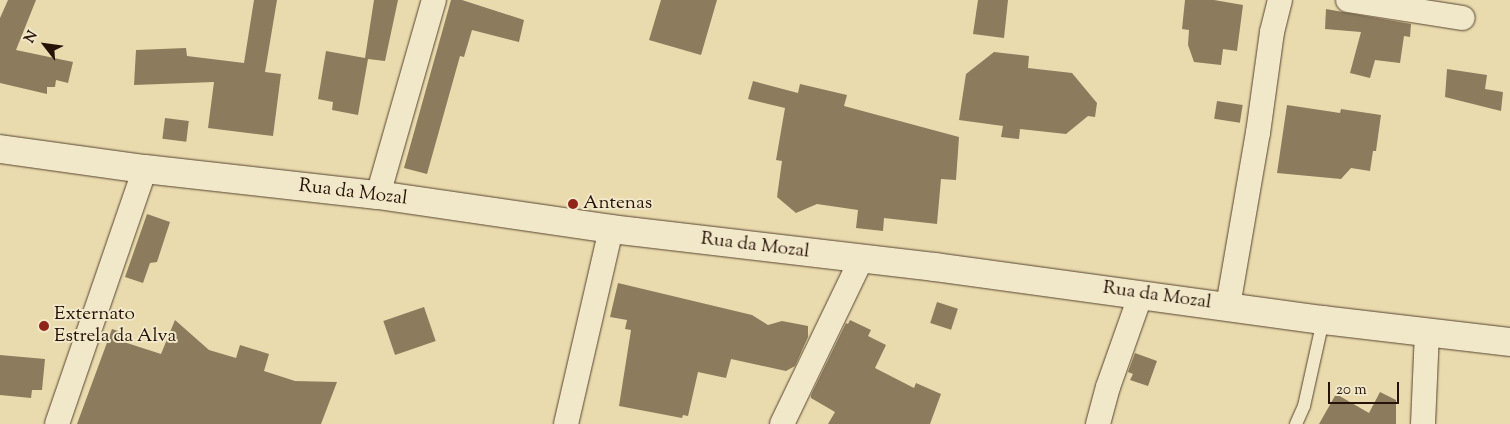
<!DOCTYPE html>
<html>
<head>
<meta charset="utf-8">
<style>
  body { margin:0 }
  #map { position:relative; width:1510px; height:424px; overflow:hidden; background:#eadbae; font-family:"Sorts Mill Goudy",serif }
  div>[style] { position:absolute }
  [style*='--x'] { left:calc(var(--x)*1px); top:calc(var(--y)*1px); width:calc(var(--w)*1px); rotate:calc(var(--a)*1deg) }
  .building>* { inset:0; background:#8c7b5d; transform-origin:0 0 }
  .roads { filter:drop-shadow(0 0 1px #574430) drop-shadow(0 0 1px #574430) }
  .service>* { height:12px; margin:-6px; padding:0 6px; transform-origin:6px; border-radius:6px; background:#f1e8ca }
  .minor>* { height:24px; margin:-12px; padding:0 12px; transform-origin:12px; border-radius:12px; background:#f1e8ca }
  .secondary>* { height:28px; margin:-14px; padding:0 14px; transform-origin:14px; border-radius:14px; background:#f1e8ca }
  .dots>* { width:14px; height:14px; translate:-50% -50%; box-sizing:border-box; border:2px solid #f1e8ca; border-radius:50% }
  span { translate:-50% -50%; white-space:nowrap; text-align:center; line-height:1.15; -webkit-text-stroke:4px #f1e8ca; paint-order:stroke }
  .street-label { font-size:19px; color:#261206 }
  .poi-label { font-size:19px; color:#261206 }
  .left { translate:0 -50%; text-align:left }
  .north { position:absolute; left:20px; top:20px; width:50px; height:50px; -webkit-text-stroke:4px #f1e8ca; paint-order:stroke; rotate:300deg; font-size:14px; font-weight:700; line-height:20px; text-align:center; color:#261206 }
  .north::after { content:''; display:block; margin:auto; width:18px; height:22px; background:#261206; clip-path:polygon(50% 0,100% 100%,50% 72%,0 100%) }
  .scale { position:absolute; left:1328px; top:382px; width:71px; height:22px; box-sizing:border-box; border:2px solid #261206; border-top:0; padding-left:6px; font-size:15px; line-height:18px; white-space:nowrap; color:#261206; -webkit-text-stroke:4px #f1e8ca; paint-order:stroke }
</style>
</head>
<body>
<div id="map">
  <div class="building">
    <div style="clip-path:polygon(8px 0,36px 0,16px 50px,73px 62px,68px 83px,56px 80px,55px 87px,47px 87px,47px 94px,0 83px,0 18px)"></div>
    <div style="clip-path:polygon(254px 0,277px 0,265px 72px,281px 74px,273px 136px,208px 128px,214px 82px,134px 85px,136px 50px,186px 48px,187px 56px,244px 63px)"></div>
    <div style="clip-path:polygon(374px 0,398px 0,385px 61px,368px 59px,358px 115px,332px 110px,333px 102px,318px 99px,326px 51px,365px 58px)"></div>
    <div style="clip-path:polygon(451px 0,462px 0,524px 20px,519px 42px,472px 30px,464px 57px,460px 56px,427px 174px,404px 168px)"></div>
    <div style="clip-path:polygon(661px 0,717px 0,701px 55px,649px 40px)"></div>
    <div style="clip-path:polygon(978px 0,1008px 0,1004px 38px,973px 34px)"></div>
    <div style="clip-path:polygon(1185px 0,1214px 0,1243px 5px,1237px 51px,1223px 49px,1221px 65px,1194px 62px,1188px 45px,1189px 30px,1182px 29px)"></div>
    <div style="clip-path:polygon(1326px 9px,1411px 24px,1410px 37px,1404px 36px,1400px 63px,1375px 60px,1370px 78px,1350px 73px,1361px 32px,1325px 29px)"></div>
    <div style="clip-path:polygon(994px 52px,1029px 56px,1028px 68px,1072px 73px,1097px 103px,1095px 117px,1088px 116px,1066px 134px,1020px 129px,1019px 139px,1001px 137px,1003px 126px,959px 120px,966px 74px)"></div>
    <div style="clip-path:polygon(1447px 69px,1487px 75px,1485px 89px,1503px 92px,1501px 111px,1445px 97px)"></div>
    <div style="clip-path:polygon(753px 81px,798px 93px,800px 84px,847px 95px,844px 106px,959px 137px,956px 180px,941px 179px,937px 224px,884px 218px,883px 231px,856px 228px,858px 210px,817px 204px,796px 213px,777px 197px,782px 161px,776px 160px,785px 108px,748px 99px)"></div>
    <div style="left:1217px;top:101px;width:26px;height:18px;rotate:9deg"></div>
    <div style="clip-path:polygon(1287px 105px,1340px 113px,1341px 109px,1381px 115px,1376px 151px,1373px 151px,1370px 171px,1351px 168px,1341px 179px,1277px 173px)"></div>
    <div style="left:165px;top:118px;width:24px;height:21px;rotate:7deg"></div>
    <div style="clip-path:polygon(147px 214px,170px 222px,157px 262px,150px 263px,143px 283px,125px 277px)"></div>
    <div style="clip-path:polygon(618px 283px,752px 315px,768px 325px,782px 321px,808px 326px,808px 337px,795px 366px,786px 371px,731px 359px,726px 378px,698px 372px,688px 416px,683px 415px,682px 418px,619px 406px,631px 330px,625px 329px,627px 320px,610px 317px)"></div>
    <div style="left:937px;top:302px;width:22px;height:22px;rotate:18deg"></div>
    <div style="left:424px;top:307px;width:36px;height:43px;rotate:71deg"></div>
    <div style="clip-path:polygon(175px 320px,209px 350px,236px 358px,240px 345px,269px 354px,264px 371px,295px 381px,337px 382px,321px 424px,77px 424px,112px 329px,130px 335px,127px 343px,161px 354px)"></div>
    <div style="clip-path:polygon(850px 320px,871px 330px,868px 336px,886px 345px,875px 368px,914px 388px,916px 383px,941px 394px,930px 424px,828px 424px,835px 412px,811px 398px,811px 395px,846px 323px,848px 324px)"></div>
    <div style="clip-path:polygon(1135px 353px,1157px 361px,1148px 386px,1130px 380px,1133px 374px,1128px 372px)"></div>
    <div style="clip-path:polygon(0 355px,45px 359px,42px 390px,32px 390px,31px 398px,0 395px)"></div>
    <div style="clip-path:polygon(1380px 392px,1396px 400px,1396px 424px,1319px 424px,1336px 394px,1369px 413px)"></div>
  </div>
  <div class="roads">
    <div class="service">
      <div style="--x:1296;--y:424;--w:20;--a:-66"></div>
      <div style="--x:1304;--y:406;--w:88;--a:-77.5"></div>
    </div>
    <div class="minor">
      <div style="--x:1348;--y:0;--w:116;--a:8.9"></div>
      <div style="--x:378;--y:195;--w:203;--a:-74"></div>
      <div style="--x:1228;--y:306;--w:176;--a:-80.2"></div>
      <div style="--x:1258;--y:133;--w:102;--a:-82.1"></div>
      <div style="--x:1272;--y:32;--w:33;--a:-76"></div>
      <div style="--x:57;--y:424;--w:270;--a:-71"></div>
      <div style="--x:566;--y:424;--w:200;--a:-77"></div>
      <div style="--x:782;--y:424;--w:184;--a:-64.3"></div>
      <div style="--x:1098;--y:424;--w:38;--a:-75"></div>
      <div style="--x:1108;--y:387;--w:99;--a:-70.5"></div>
      <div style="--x:1423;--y:424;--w:93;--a:-87.5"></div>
    </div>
    <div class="secondary">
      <div style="--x:0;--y:149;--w:146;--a:7.9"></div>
      <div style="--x:145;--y:169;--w:234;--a:6.4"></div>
      <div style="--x:378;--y:195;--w:235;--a:8.3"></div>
      <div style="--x:611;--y:229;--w:326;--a:6.7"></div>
      <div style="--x:935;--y:267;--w:392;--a:7.8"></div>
      <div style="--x:1323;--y:320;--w:188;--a:6.7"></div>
    </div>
  </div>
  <div class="dots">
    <div style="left:573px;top:204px;background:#8f2418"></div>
    <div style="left:44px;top:326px;background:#8f2418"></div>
  </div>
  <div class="street-label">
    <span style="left:353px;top:193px;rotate:7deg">Rua da Mozal</span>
    <span style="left:755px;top:246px;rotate:7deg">Rua da Mozal</span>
    <span style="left:1157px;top:296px;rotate:8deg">Rua da Mozal</span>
  </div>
  <div class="poi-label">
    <span class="left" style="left:583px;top:204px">Antenas</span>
    <span class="left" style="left:54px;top:326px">Externato<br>Estrela da Alva</span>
  </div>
  <div class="north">N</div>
  <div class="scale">20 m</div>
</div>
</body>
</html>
